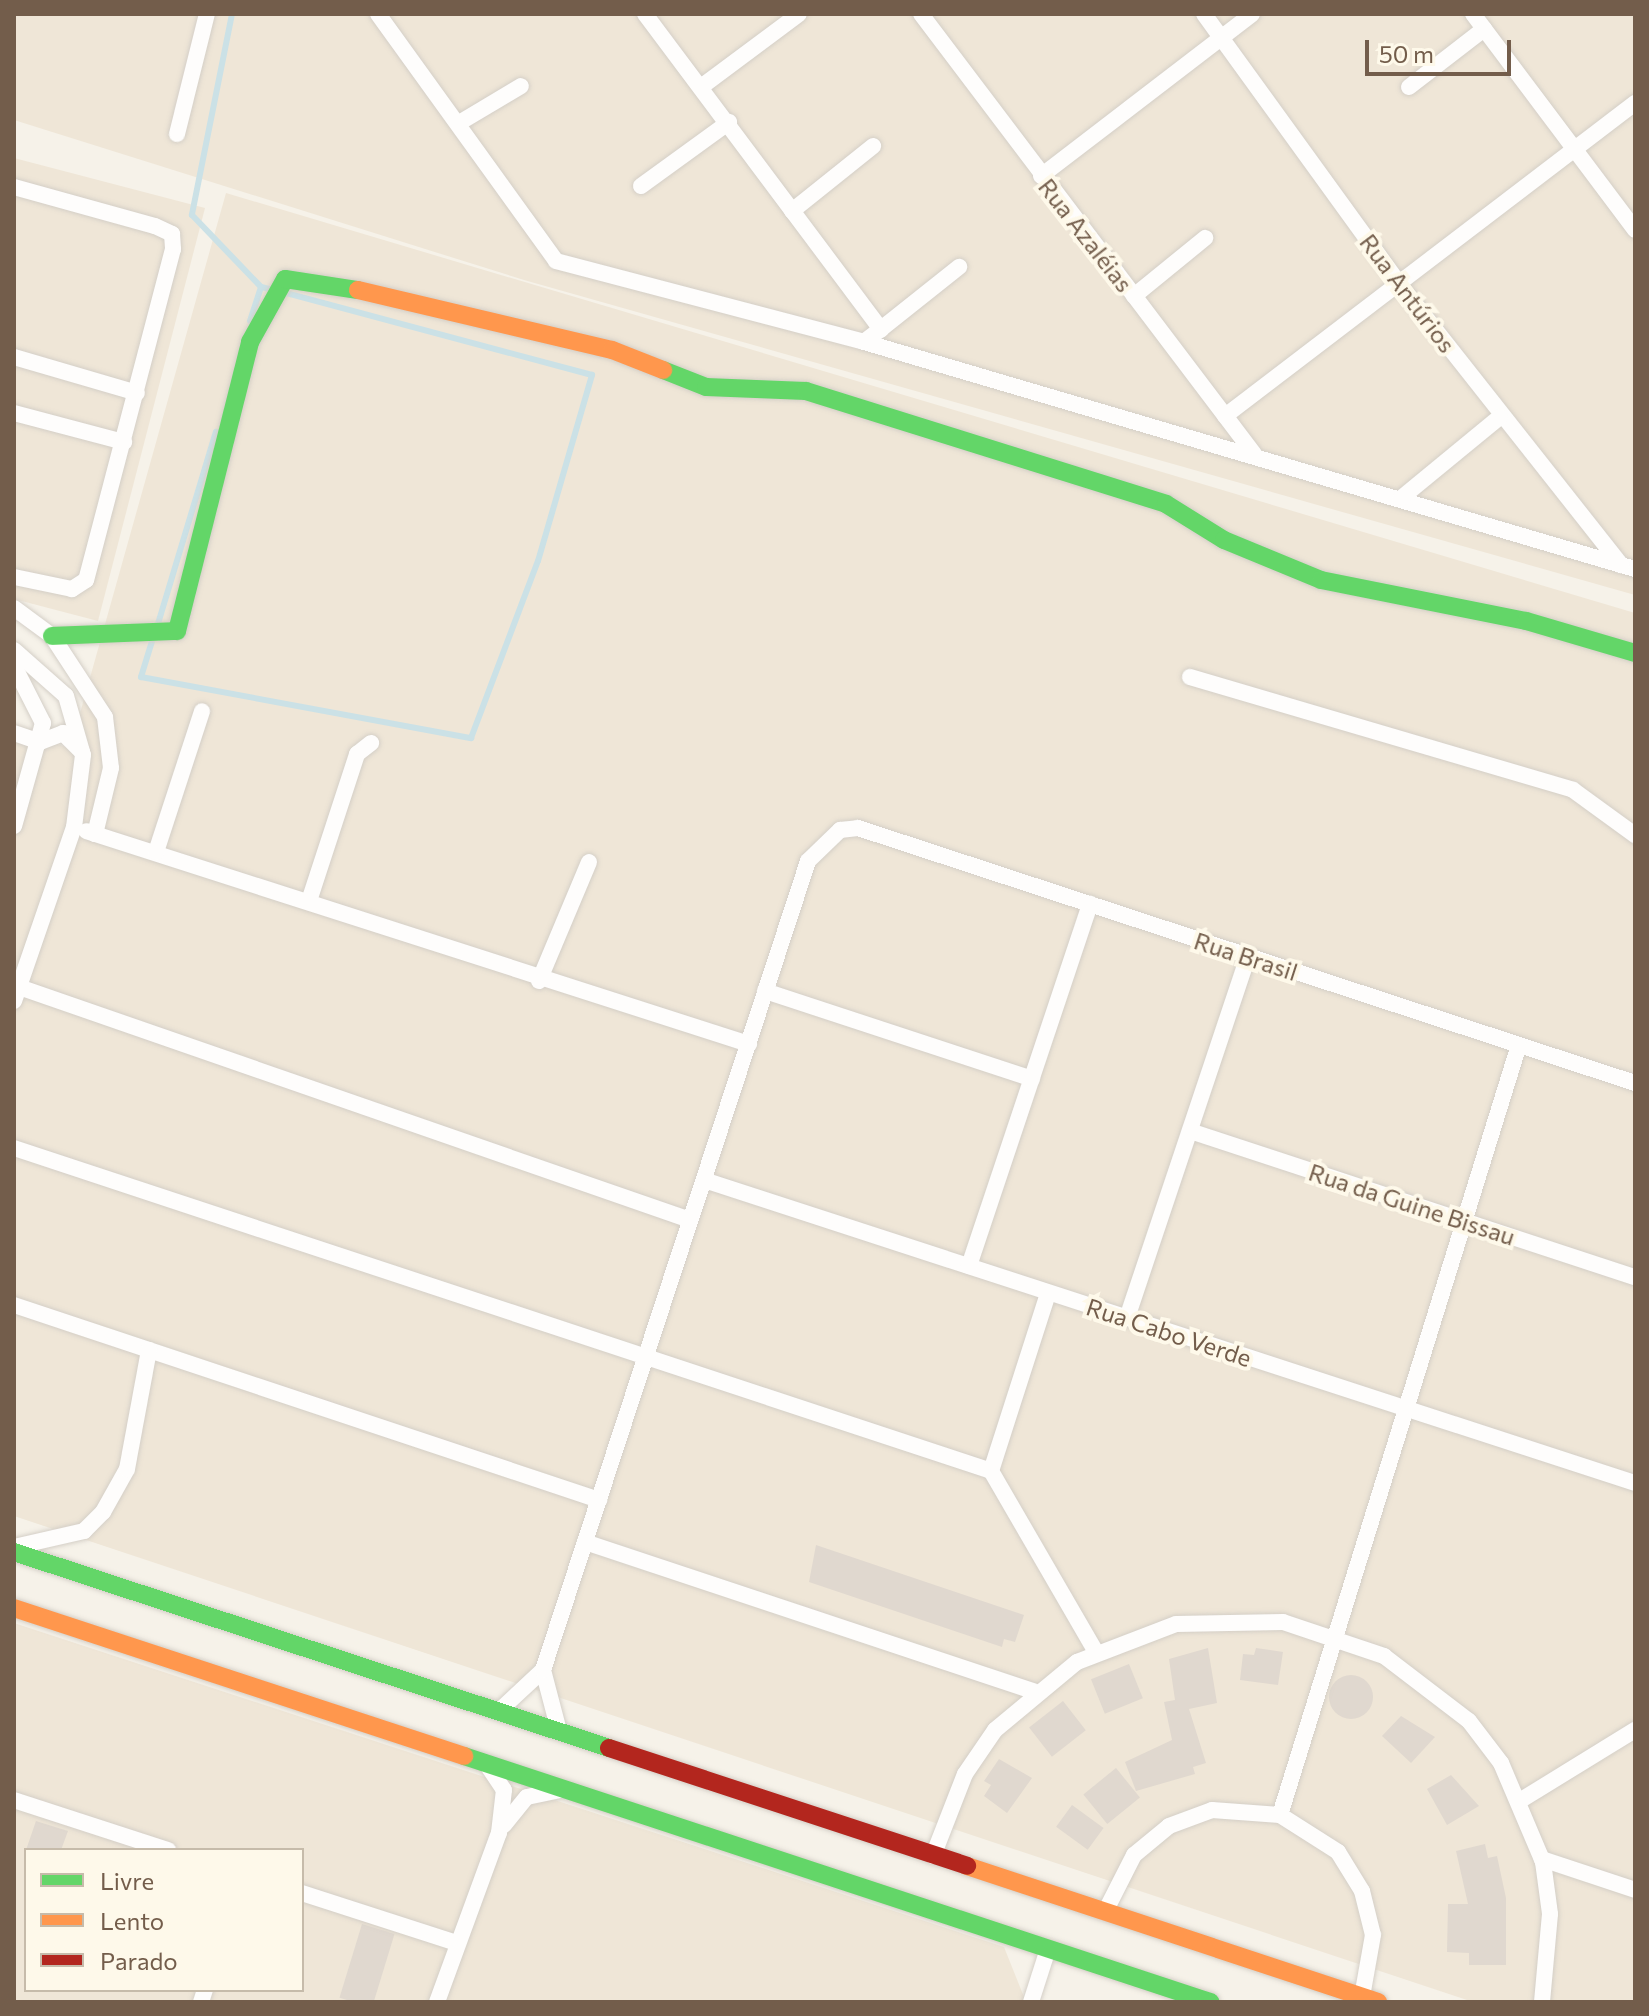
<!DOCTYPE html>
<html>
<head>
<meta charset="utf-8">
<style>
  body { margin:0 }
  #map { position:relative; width:1649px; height:2016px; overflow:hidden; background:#f6f2e9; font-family:Commissioner,sans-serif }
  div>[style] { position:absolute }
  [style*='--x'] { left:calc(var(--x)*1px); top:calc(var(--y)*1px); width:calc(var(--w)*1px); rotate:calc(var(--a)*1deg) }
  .residential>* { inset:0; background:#efe6d7 }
  .stream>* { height:6px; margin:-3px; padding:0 3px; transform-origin:3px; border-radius:3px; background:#cbe1e6 }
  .building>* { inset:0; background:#e0d8cf; transform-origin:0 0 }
  .round { border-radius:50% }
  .roads { filter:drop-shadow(0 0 2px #d4cfc7) drop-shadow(0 0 2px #d4cfc7) }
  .street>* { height:16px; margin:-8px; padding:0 8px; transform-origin:8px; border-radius:8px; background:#fefdfc }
  .fast>* { height:18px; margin:-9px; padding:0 9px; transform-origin:9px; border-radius:9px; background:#63d668 }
  .slow>* { height:18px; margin:-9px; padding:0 9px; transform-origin:9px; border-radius:9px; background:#ff974d }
  .jam>* { height:18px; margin:-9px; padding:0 9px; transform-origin:9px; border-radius:9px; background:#b3261e }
  span { translate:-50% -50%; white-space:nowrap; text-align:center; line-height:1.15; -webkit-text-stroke:8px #fef9ea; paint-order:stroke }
  .street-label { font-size:24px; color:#735d4b }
  .frame { position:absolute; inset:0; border:16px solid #735d4b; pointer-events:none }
  .legend { position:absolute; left:24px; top:1848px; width:280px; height:144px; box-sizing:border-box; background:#fef9ea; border:2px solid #c6bbaa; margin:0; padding:10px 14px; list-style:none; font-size:24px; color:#735d4b }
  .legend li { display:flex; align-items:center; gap:16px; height:40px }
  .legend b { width:40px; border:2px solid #c6bbaa }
  .scale { position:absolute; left:1365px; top:40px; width:146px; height:36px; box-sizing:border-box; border:4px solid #735d4b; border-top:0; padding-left:10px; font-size:24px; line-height:28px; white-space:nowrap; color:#735d4b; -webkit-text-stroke:6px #fef9ea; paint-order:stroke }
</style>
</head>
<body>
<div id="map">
  <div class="residential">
    <div style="clip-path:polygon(14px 14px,1635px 14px,1635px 595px,524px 280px,14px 120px)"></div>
    <div style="clip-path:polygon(14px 158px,205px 208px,98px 621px,14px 599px)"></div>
    <div style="clip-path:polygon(226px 193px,1635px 613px,1635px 2002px,1473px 2002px,14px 1516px,14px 726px,70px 749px)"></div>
    <div style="clip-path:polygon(evenodd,14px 1623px,1004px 1947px,1026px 2002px,14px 2002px,14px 1623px,26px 1850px,302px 1850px,302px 1990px,26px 1990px,26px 1850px)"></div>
  </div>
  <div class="stream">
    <div style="--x:232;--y:14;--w:205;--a:101.3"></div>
    <div style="--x:192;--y:215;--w:100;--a:46.2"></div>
    <div style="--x:261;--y:287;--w:13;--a:13"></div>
    <div style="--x:250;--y:321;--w:36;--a:-72"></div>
    <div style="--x:157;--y:627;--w:204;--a:-73.2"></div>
    <div style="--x:153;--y:638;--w:41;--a:107.1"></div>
    <div style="--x:141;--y:677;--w:336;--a:10.5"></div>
    <div style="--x:471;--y:738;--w:189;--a:-69.3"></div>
    <div style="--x:538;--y:561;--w:194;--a:-73.8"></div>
    <div style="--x:592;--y:375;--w:318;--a:-165"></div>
  </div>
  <div class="building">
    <div style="clip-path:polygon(816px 1545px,1024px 1615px,1015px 1642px,1004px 1639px,1002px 1647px,809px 1582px)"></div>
    <div style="clip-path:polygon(1208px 1648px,1217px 1703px,1189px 1709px,1206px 1763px,1193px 1767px,1195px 1774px,1136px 1791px,1125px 1762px,1172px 1740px,1164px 1702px,1175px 1700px,1169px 1659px)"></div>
    <div style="clip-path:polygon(1256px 1648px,1283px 1652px,1278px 1685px,1240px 1680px,1243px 1654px,1254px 1655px)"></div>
    <div style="left:1129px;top:1664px;width:37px;height:41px;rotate:68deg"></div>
    <div class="round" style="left:1329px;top:1675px;width:44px;height:44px"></div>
    <div style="left:1063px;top:1701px;width:37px;height:43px;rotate:52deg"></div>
    <div style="clip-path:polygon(1401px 1716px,1435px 1737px,1411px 1763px,1382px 1736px)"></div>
    <div style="clip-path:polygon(999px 1759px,1032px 1778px,1007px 1813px,984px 1796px,991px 1785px,984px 1781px)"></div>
    <div style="left:1116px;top:1768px;width:38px;height:42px;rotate:51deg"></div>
    <div style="clip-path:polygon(1451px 1775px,1479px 1806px,1447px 1825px,1427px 1789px)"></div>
    <div style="left:1072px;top:1805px;width:39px;height:27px;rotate:36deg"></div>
    <div style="clip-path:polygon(36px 1821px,68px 1831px,61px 1850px,26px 1850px)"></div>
    <div style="clip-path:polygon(1485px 1844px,1488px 1858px,1497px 1856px,1506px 1898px,1506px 1965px,1469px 1965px,1469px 1953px,1447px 1952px,1448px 1904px,1468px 1904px,1456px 1851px)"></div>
    <div style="left:362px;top:1924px;width:34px;height:77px;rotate:17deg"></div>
  </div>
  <div class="roads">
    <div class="street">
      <div style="--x:378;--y:14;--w:304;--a:54.2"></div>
      <div style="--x:556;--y:261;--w:318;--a:14.7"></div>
      <div style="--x:864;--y:342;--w:804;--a:16.41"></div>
      <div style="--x:645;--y:14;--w:394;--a:53.2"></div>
      <div style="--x:881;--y:329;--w:21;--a:143"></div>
      <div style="--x:921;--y:14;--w:552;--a:52.88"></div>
      <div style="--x:1204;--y:14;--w:334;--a:54.1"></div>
      <div style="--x:1400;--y:285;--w:357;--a:51.7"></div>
      <div style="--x:1473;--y:14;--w:270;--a:53.1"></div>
      <div style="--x:701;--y:87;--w:122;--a:-36.7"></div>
      <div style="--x:1409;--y:87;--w:95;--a:-37.7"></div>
      <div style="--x:459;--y:123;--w:72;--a:-30.8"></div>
      <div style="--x:177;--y:134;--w:124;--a:-76"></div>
      <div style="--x:1041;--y:176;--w:266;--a:-37.5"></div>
      <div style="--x:641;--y:186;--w:109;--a:-36"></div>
      <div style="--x:14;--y:187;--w:146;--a:15.5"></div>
      <div style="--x:155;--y:226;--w:19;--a:25"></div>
      <div style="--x:172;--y:234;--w:15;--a:86"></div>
      <div style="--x:173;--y:249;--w:342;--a:104.7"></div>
      <div style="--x:86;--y:580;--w:17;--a:147"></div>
      <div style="--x:72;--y:589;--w:59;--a:-168.3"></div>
      <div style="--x:792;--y:211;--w:104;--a:-38.7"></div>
      <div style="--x:1134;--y:296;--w:92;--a:-39.2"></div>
      <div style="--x:881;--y:329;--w:100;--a:-38.5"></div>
      <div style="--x:14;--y:357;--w:128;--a:16.3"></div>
      <div style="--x:14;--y:413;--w:114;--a:14.8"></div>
      <div style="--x:1225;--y:416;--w:516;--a:-37.36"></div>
      <div style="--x:1400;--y:499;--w:129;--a:-39.4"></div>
      <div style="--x:14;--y:608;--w:47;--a:36.4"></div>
      <div style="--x:52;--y:636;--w:97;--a:56.8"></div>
      <div style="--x:105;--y:717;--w:51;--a:83.3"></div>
      <div style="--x:111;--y:768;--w:68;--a:103.6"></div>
      <div style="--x:95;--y:834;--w:9;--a:-162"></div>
      <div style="--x:14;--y:650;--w:69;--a:41.5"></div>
      <div style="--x:66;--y:696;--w:61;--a:73.9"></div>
      <div style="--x:83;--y:755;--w:73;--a:97.1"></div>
      <div style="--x:74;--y:827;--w:184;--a:109"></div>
      <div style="--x:14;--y:666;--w:64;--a:63"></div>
      <div style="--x:43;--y:723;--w:107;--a:105.7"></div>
      <div style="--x:1190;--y:677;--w:399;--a:16.4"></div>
      <div style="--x:1573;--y:790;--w:77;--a:36"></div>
      <div style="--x:14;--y:733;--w:28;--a:19"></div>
      <div style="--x:40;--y:742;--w:25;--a:-21"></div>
      <div style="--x:63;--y:733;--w:27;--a:45"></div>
      <div style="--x:95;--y:834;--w:687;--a:17.8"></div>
      <div style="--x:156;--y:852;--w:148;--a:-71.9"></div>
      <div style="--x:309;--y:901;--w:155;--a:-71.9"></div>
      <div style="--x:357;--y:754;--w:18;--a:-38"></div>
      <div style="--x:539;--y:981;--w:129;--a:-67.2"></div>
      <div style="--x:19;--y:987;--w:710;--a:19.15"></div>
      <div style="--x:765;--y:991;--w:281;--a:18.2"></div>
      <div style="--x:1190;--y:1131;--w:468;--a:18.2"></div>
      <div style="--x:14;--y:1148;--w:1029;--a:18.29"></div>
      <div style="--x:991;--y:1471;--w:209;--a:59.9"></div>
      <div style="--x:704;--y:1180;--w:979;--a:18.03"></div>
      <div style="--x:969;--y:1266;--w:382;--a:-71.5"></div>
      <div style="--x:14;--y:1305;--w:617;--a:18.43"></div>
      <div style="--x:1127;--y:1318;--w:382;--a:-71.5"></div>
      <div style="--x:991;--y:1471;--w:187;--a:-72.2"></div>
      <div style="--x:585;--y:1542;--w:473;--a:18.4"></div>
      <div style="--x:14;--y:1547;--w:72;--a:-12.9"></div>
      <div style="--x:84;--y:1531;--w:27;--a:-45"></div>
      <div style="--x:103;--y:1512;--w:49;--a:-60.8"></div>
      <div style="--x:127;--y:1469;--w:121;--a:-79.5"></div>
      <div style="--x:543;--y:1670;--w:63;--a:75.3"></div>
      <div style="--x:499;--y:1711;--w:60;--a:-43"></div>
      <div style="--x:543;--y:1670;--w:851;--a:-71.86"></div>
      <div style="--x:808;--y:861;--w:45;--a:-44.1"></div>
      <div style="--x:840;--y:830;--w:18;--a:-6"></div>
      <div style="--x:858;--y:828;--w:818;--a:18.17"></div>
      <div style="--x:14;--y:1800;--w:162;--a:18"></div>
      <div style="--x:1521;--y:1800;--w:134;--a:-31.6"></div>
      <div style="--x:1280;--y:1815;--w:806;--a:-72.76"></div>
      <div style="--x:504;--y:1825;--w:36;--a:-51"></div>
      <div style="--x:527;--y:1797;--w:33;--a:-12"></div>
      <div style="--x:933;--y:1856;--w:88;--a:-68.7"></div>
      <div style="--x:965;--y:1774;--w:53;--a:-55.7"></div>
      <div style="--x:995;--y:1730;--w:107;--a:-39.7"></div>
      <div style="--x:1077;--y:1662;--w:106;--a:-21"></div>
      <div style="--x:1176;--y:1624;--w:107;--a:-1.1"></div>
      <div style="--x:1283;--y:1622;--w:107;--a:18.6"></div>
      <div style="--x:1384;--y:1656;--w:107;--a:37.4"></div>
      <div style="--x:1469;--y:1721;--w:53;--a:52.7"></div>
      <div style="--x:1501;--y:1763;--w:108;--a:67"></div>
      <div style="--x:1543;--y:1862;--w:52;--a:82.3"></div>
      <div style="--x:1550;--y:1914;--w:88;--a:95.2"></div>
      <div style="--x:1542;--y:1859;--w:98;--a:18.4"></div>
      <div style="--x:302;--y:1893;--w:163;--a:17.9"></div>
      <div style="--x:1105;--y:1912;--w:64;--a:-63"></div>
      <div style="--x:1134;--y:1855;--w:45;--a:-39.6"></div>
      <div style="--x:1169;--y:1826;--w:46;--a:-20.4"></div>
      <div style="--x:1212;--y:1810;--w:68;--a:4.2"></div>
      <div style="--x:1280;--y:1815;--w:69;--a:32.5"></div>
      <div style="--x:1338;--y:1852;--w:46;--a:58.4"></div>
      <div style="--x:1362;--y:1891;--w:45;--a:76"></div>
      <div style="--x:1373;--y:1935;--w:63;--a:100.1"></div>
      <div style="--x:201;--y:2002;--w:13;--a:-72"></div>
      <div style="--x:437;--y:2002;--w:180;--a:-69.9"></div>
      <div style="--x:499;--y:1833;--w:43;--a:-83.4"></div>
      <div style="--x:504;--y:1790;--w:30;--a:-124"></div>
      <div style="--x:1031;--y:2002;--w:56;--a:-72.2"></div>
    </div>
    <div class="fast">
      <div style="--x:663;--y:370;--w:46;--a:21.6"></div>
      <div style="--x:706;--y:387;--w:100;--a:2.3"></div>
      <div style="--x:806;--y:391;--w:377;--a:17.4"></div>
      <div style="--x:1166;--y:504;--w:68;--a:31.8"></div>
      <div style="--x:1224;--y:540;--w:105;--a:22.4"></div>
      <div style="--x:1321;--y:580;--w:209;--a:11.3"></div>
      <div style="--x:1526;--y:621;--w:114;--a:16.4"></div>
      <div style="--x:52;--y:636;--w:125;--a:-2.3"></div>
      <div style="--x:177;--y:631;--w:298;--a:-75.8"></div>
      <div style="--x:250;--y:342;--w:72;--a:-60.9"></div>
      <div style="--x:285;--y:279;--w:74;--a:8.6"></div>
      <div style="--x:14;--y:1552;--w:626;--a:18.23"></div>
      <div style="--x:464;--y:1756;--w:786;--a:18.25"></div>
    </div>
    <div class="slow">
      <div style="--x:358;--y:290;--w:261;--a:13.3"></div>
      <div style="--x:612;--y:350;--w:55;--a:21.4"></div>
      <div style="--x:14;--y:1608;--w:474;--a:18.2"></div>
      <div style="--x:967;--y:1866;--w:433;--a:18.3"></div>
    </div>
    <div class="jam">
      <div style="--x:609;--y:1748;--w:377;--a:18.2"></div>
    </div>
  </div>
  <div class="street-label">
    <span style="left:1086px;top:235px;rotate:52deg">Rua Azaléias</span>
    <span style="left:1408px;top:293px;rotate:53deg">Rua Antúrios</span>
    <span style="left:1246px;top:956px;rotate:18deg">Rua Brasil</span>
    <span style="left:1412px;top:1204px;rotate:18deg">Rua da Guine Bissau</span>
    <span style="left:1169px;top:1332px;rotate:18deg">Rua Cabo Verde</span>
  </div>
  <div class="frame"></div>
  <ul class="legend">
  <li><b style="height:10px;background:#63d668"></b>Livre</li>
  <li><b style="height:10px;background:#ff974d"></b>Lento</li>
  <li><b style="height:10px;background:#b3261e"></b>Parado</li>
  </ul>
  <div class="scale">50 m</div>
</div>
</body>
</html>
